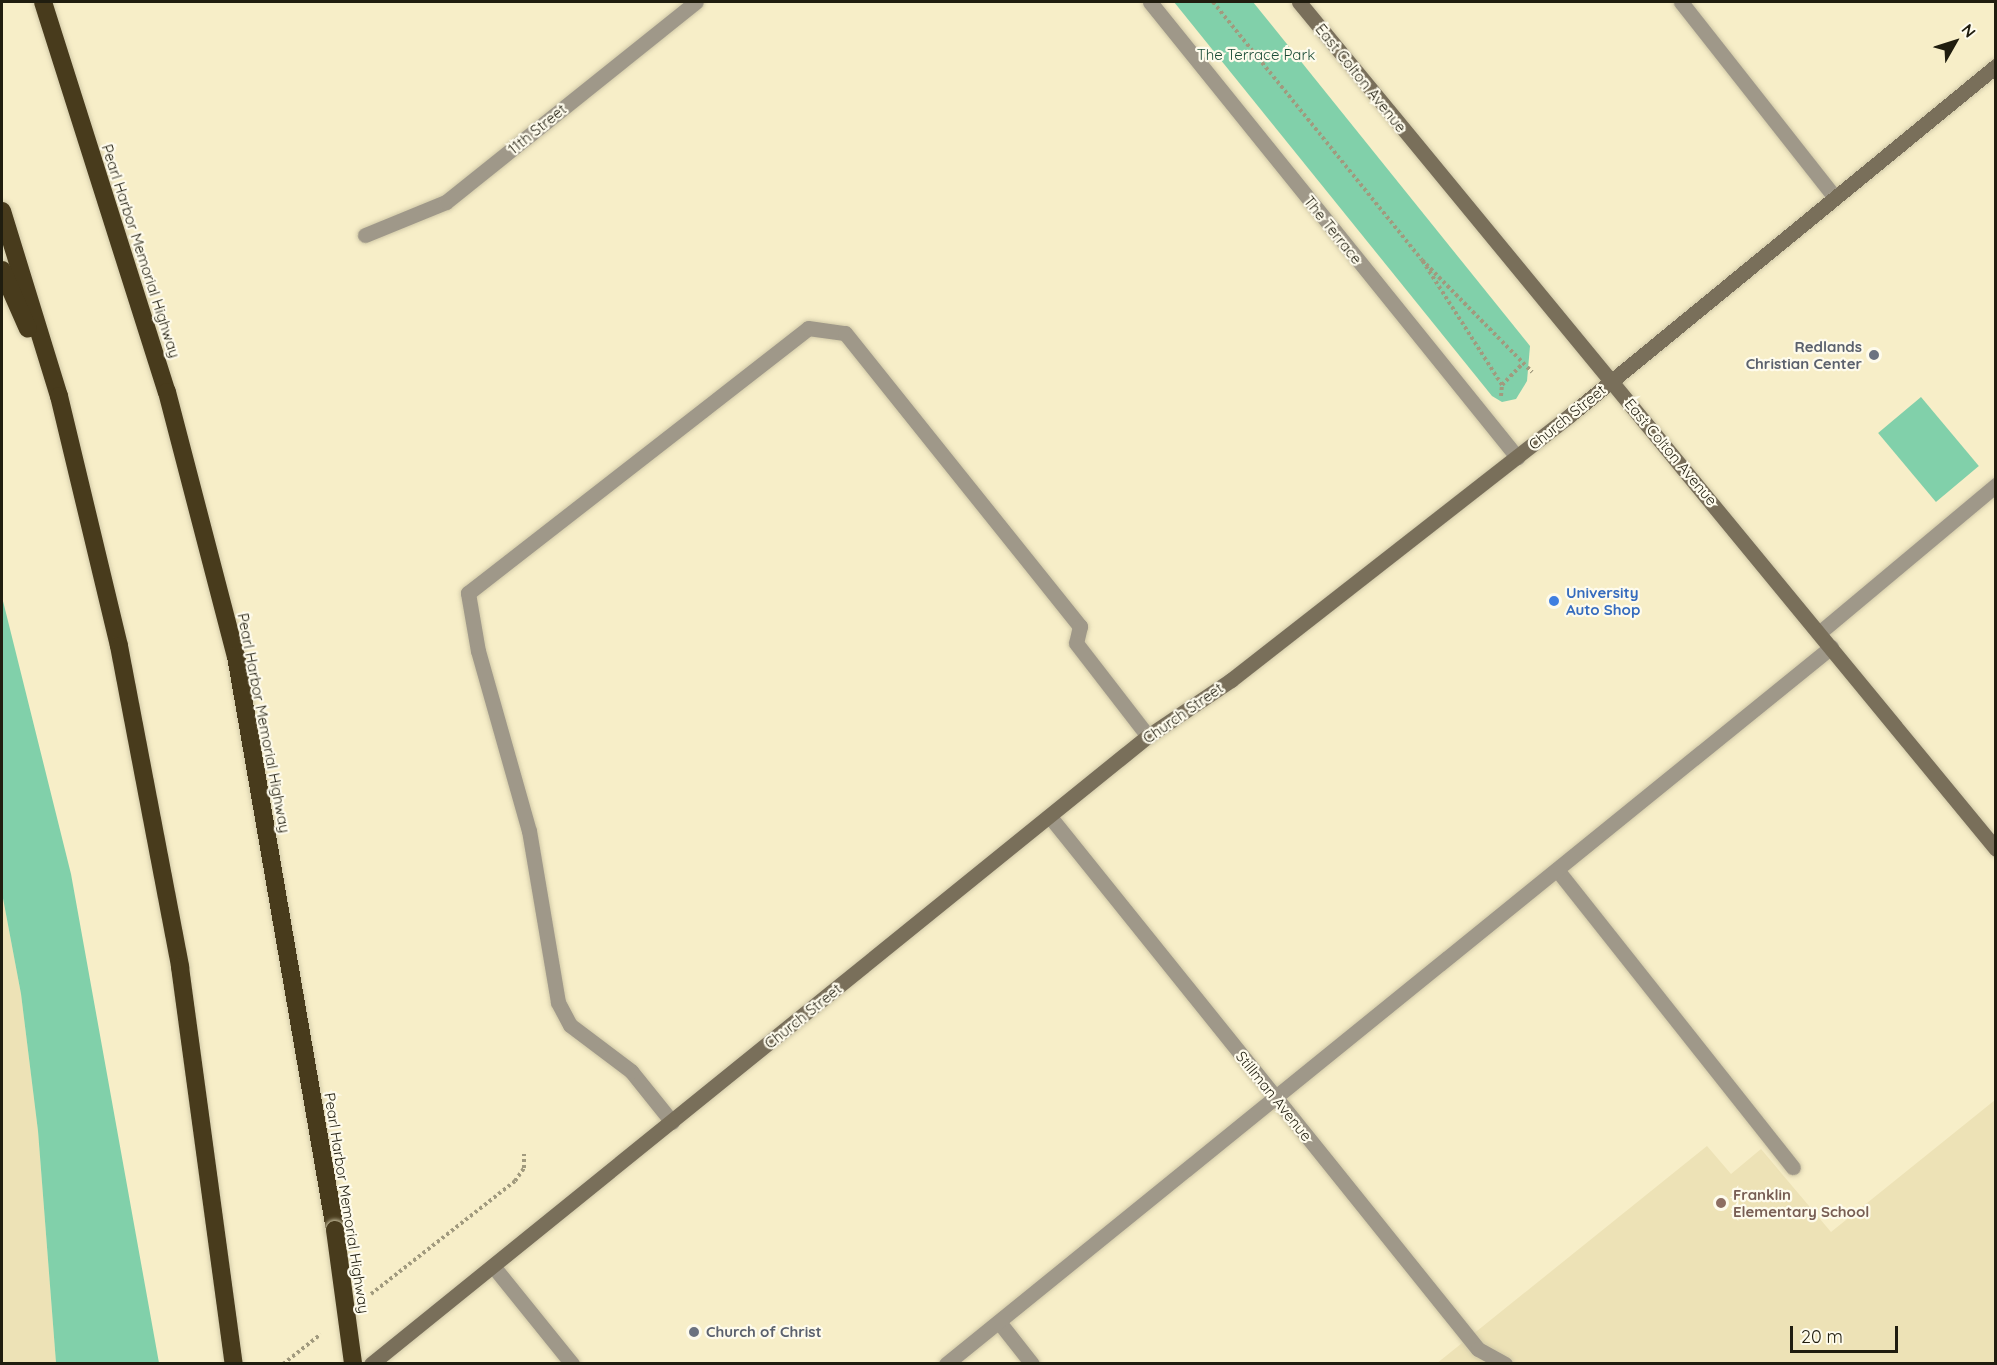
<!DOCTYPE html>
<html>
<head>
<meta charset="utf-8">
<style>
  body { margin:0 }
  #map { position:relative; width:1997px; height:1365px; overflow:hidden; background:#f7eec8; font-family:Quicksand,sans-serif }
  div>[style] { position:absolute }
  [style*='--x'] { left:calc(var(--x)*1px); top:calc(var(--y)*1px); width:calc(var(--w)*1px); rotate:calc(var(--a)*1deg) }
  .built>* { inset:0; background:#ede2b6 }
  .green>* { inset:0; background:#81d0aa; transform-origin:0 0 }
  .path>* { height:4px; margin-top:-2px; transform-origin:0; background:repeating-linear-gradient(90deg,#a19a7e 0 3px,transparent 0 6px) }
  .roads { filter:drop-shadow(0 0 2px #d0c8a7) drop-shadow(0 0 2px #d0c8a7) }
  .lane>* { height:15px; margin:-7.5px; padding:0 7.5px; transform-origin:7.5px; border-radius:7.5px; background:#9f9889 }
  .street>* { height:15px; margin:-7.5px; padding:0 7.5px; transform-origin:7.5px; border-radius:7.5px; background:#9f9889 }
  .secondary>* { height:15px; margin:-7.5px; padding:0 7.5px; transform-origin:7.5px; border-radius:7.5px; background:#796f5a }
  .highway>* { height:18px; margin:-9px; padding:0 9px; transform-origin:9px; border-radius:9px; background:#483b1c }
  .bridges { filter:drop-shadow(0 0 2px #d0c8a7) drop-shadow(0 0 2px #d0c8a7) }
  .highway-bridge>* { height:18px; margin:-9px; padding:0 9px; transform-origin:9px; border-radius:9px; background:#483b1c }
  .dots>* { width:16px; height:16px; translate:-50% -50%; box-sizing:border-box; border:3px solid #fefbec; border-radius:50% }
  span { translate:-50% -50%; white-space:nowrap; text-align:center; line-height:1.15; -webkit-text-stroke:4.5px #fefbec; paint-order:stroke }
  .park-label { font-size:15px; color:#1b4c37 }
  .street-label { font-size:15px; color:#201d0f }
  .worship-label { font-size:15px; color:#5b616d; font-weight:700 }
  .right { translate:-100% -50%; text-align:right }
  .left { translate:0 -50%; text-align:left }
  .shop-label { font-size:15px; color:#366cbe; font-weight:700 }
  .education-label { font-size:15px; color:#785e54; font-weight:700 }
  .frame { position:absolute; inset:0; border:3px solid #201d0f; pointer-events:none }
  .north { position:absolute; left:1925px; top:12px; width:60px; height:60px; -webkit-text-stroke:4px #fefbec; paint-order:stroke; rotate:51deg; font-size:16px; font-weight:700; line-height:24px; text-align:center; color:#201d0f }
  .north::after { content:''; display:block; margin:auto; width:21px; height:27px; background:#201d0f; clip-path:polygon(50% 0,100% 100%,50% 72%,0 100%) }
  .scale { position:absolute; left:1790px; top:1326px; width:108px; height:27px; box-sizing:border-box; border:3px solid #201d0f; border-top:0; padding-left:8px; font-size:18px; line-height:21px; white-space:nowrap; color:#201d0f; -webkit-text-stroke:4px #fefbec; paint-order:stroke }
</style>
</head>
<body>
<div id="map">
  <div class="built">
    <div style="clip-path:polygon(2px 893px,21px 994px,38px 1131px,56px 1363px,2px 1363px)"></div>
    <div style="clip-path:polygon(1995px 1100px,1995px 1363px,1436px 1364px,1707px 1146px,1731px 1174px,1761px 1149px,1831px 1232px)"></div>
  </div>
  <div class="green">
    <div style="clip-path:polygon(1174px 2px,1253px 2px,1530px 346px,1527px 381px,1516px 399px,1502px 402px,1492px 396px)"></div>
    <div style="left:1921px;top:397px;width:90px;height:56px;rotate:50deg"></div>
    <div style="clip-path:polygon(2px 597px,71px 874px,159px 1363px,56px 1363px,38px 1131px,21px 994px,2px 893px)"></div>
  </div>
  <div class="path">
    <div style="--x:1213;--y:2;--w:332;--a:51"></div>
    <div style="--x:1502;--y:385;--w:30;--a:-46"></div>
    <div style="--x:1501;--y:396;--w:11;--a:-85"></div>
    <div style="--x:1502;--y:385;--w:148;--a:-122.6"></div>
    <div style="--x:1422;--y:260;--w:157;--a:45.5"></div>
    <div style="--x:371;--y:1294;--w:183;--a:-38.1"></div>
    <div style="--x:515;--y:1181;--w:16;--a:-55"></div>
    <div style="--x:524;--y:1168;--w:14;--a:-90"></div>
    <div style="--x:283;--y:1364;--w:48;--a:-38.3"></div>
  </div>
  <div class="roads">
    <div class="lane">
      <div style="--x:1681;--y:2;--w:246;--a:51.8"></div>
      <div style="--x:1819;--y:633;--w:231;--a:-39.9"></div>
      <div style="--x:1558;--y:871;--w:378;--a:51.6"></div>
      <div style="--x:672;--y:1122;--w:65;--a:-128.8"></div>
      <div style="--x:631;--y:1071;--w:76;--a:-143"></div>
      <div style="--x:570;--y:1025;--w:26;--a:-118"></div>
      <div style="--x:558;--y:1002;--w:173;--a:-99.6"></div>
      <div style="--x:529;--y:831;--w:187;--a:-105.8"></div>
      <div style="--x:478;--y:651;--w:59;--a:-99.8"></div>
      <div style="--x:468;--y:593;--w:431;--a:-37.9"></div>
      <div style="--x:808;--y:328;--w:37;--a:8"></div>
      <div style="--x:845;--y:333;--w:376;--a:51.3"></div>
      <div style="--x:1080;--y:626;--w:17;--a:103"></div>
      <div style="--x:1076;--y:643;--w:118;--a:52.3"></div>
      <div style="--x:999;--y:1322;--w:53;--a:51.8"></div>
      <div style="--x:946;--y:1364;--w:1139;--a:-39.01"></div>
    </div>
    <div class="street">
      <div style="--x:1150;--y:2;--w:585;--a:51.11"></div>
      <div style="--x:365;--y:235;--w:87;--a:-22.2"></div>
      <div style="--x:446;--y:202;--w:320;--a:-38.7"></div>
      <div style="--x:1051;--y:818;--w:681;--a:51.2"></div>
      <div style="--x:1478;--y:1349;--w:31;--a:29"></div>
      <div style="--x:493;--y:1266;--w:126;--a:51.1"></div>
    </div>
    <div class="secondary">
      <div style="--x:1299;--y:2;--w:1097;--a:50.55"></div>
      <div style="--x:371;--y:1364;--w:999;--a:-38.95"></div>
      <div style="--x:1148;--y:736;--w:100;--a:-34"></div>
      <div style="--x:1231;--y:680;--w:430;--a:-38"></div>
      <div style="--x:1570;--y:415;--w:551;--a:-39.33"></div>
    </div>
    <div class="highway">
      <div style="--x:43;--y:2;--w:409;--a:72.4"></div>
      <div style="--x:167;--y:392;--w:273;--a:75.4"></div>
      <div style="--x:236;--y:656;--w:582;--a:80.21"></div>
      <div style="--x:2;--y:211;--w:194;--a:72.9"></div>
      <div style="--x:59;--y:396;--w:257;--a:76.5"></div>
      <div style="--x:119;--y:646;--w:327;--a:79.2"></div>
      <div style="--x:180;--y:967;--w:401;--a:82.3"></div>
      <div style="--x:2;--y:270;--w:64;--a:66.2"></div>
    </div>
  </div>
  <div class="bridges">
    <div class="highway-bridge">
      <div style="--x:335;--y:1230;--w:135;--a:82.3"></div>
    </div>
  </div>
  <div class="dots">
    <div style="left:1874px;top:355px;background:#6b7280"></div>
    <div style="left:1554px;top:601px;background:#3f7fe0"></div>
    <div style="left:1721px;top:1203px;background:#8d6e63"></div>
    <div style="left:694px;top:1332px;background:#6b7280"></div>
  </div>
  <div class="park-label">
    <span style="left:1256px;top:55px">The Terrace Park</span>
  </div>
  <div class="street-label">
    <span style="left:1361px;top:78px;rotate:51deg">East Colton Avenue</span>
    <span style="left:537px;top:129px;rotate:-39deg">11th Street</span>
    <span style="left:1333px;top:230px;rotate:51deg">The Terrace</span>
    <span style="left:141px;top:251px;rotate:72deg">Pearl Harbor Memorial Highway</span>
    <span style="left:1567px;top:417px;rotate:-39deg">Church Street</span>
    <span style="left:1671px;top:452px;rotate:50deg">East Colton Avenue</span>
    <span style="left:1183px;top:713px;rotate:-35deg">Church Street</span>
    <span style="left:264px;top:723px;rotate:79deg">Pearl Harbor Memorial Highway</span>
    <span style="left:803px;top:1016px;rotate:-39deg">Church Street</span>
    <span style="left:1274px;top:1096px;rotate:51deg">Stillman Avenue</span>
    <span style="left:347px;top:1203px;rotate:81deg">Pearl Harbor Memorial Highway</span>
  </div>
  <div class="worship-label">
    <span class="right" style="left:1862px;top:355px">Redlands<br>Christian Center</span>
    <span class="left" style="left:706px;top:1332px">Church of Christ</span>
  </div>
  <div class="shop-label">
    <span class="left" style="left:1566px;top:601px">University<br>Auto Shop</span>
  </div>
  <div class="education-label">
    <span class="left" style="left:1733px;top:1203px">Franklin<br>Elementary School</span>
  </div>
  <div class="frame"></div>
  <div class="north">N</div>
  <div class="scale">20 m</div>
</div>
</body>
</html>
